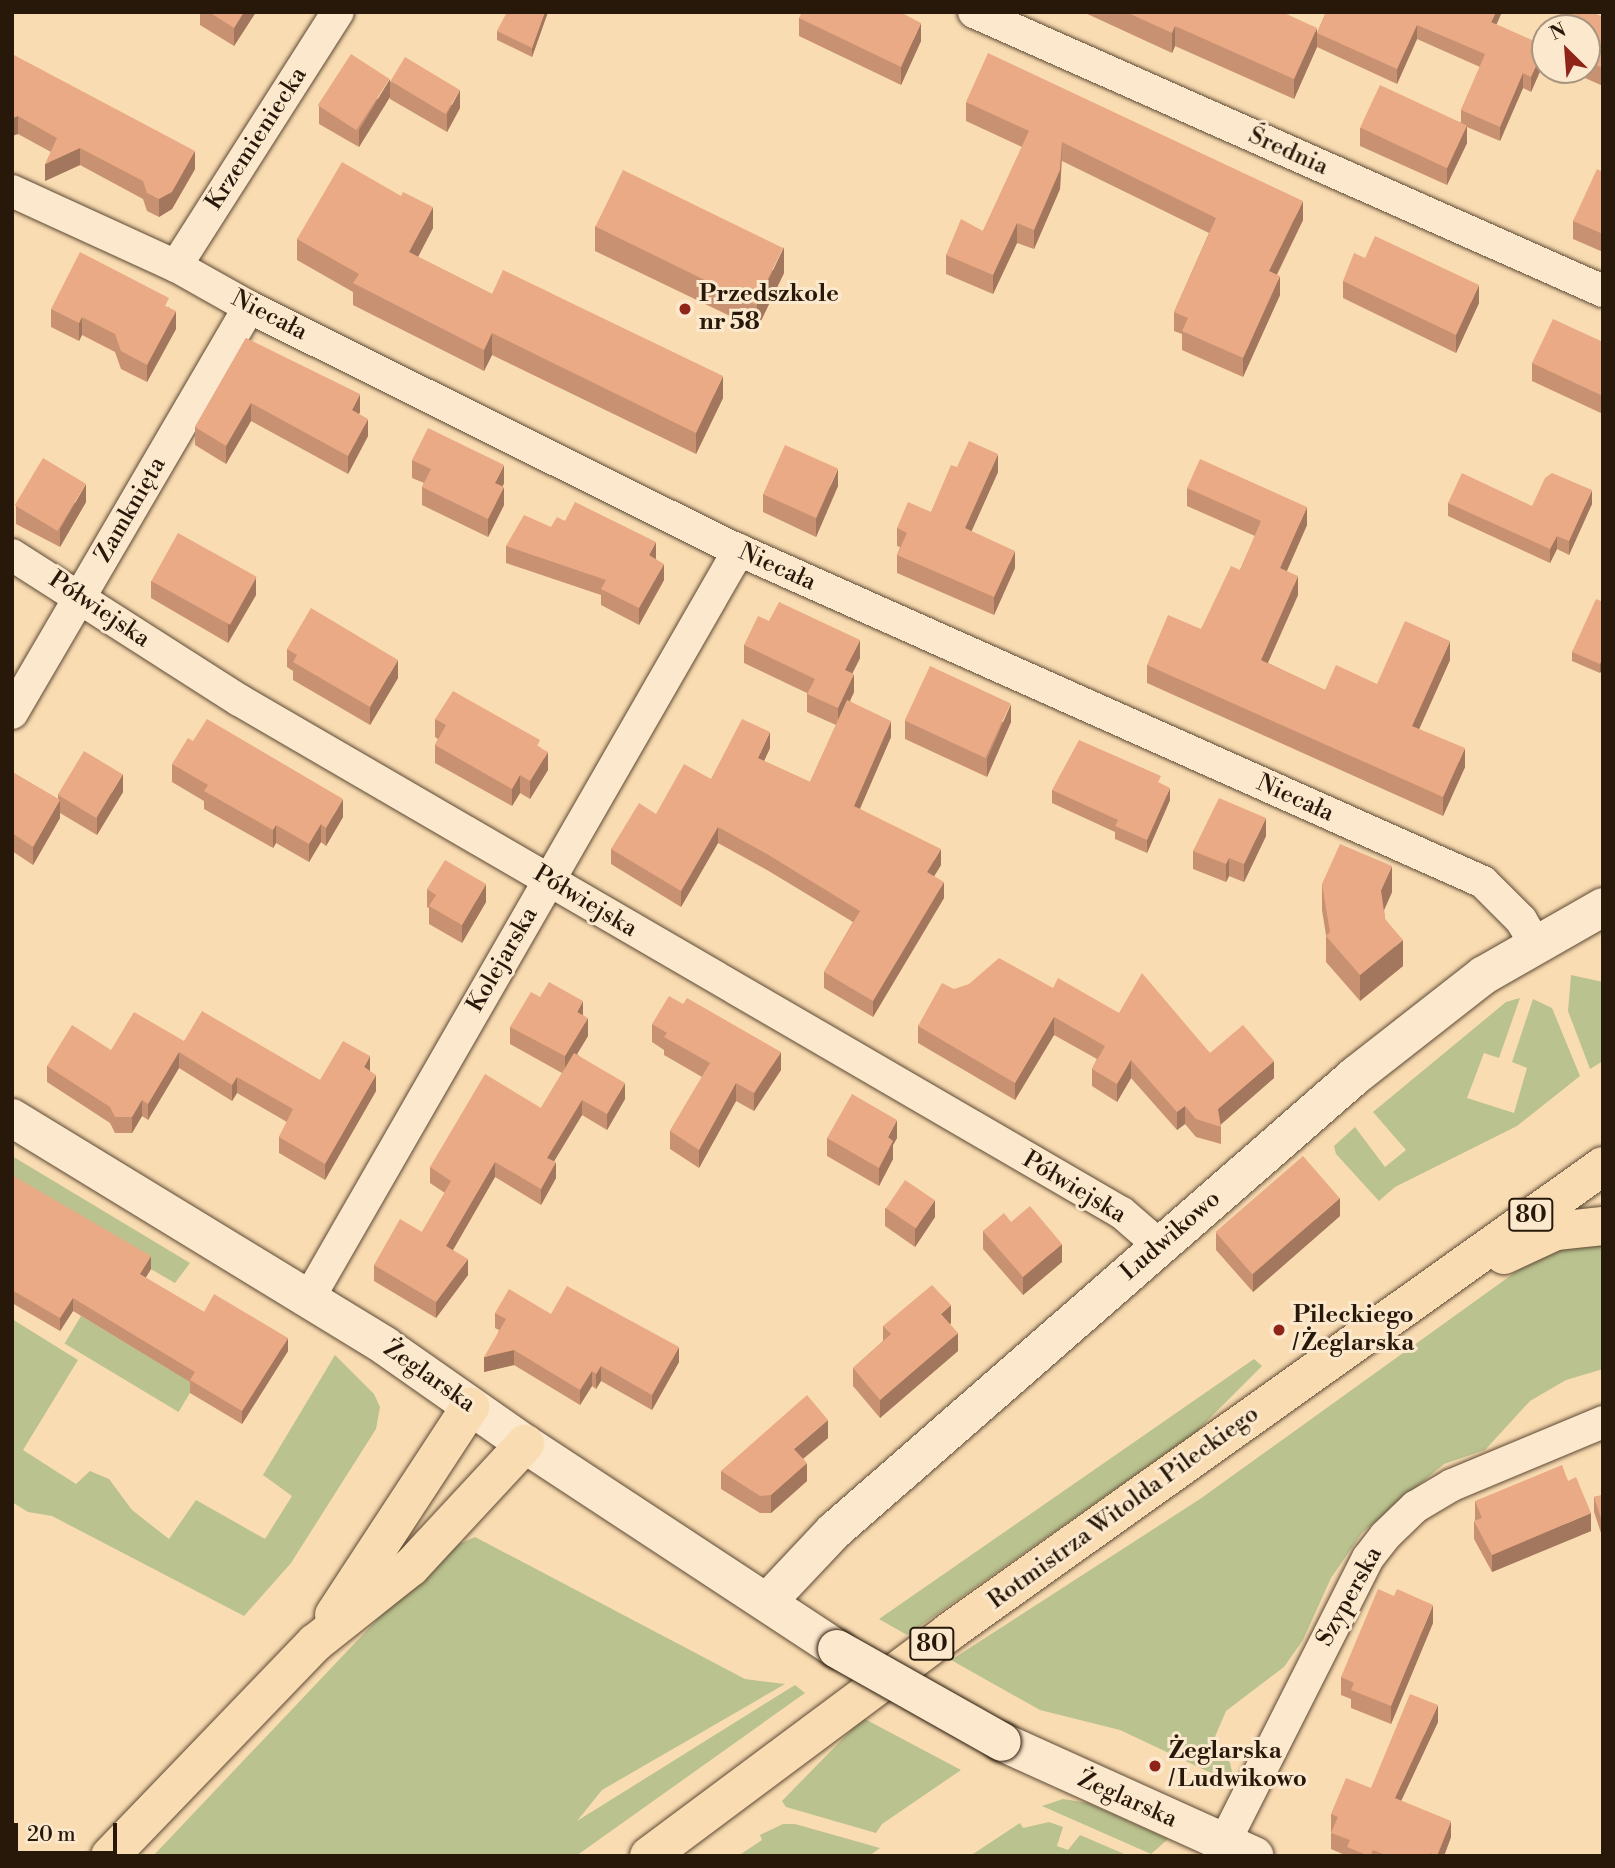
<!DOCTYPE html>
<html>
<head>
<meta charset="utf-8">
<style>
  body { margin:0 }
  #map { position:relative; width:1615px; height:1868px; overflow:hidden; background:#fadcb2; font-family:"Libre Bodoni",serif }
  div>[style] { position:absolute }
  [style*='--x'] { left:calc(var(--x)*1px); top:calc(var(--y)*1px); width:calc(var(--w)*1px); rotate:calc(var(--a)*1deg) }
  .green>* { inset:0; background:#bac28f; transform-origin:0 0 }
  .roads { filter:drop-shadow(0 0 2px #5c4934) drop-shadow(0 0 2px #5c4934) }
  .street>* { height:32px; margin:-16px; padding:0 16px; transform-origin:16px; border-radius:16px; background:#fce8cd }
  .secondary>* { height:38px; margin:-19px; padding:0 19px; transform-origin:19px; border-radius:19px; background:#fce8cd }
  .primary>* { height:38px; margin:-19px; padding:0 19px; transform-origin:19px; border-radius:19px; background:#fadcb2 }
  .bridges { filter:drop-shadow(0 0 2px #27180a) drop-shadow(0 0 2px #27180a) }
  .secondary-bridge>* { height:38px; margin:-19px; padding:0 19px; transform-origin:19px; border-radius:19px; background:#fce8cd }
  .wall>* { inset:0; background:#c89272 }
  .shaded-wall>* { inset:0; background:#a3775d }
  .building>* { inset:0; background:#e9aa85; transform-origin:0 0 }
  .dots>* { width:19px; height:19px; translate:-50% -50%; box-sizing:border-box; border:4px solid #fce8cd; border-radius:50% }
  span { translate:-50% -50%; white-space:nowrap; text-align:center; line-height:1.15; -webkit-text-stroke:6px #fce8cd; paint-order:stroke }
  .shield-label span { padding:2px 5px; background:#fce8cd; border:2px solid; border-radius:5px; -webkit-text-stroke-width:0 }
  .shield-label { font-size:23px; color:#27180a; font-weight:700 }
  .street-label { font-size:24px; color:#27180a }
  .poi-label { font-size:24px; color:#27180a; font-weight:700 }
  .left { translate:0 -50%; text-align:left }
  .frame { position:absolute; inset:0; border:14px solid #27180a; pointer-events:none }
  .north { position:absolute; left:1531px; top:14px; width:70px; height:70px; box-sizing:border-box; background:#fce8cd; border:2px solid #a7957f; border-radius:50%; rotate:335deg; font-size:19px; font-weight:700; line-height:28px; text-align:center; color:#27180a }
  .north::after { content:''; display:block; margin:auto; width:24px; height:32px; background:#8f2418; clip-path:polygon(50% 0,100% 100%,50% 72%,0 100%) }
  .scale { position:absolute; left:14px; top:1823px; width:103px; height:32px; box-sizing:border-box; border:4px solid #27180a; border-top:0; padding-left:9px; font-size:21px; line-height:24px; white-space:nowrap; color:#27180a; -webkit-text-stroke:5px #fce8cd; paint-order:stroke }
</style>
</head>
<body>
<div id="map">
  <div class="green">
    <div style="clip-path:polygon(1571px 975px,1603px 982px,1603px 1061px,1590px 1069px,1568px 1011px)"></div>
    <div style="clip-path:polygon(1520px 998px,1499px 1058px,1484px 1053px,1467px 1098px,1514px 1113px,1527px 1068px,1512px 1062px,1533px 999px,1552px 1008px,1580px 1076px,1517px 1126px,1395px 1187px,1379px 1201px,1336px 1154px,1334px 1146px,1355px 1127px,1385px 1167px,1406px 1150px,1373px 1112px,1506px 1002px)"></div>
    <div style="clip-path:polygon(12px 1156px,190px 1263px,175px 1283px,12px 1189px)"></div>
    <div style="clip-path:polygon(1603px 1241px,1603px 1369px,1566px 1380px,1530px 1401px,1485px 1450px,1444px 1464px,1362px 1533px,1331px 1578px,1303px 1640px,1284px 1667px,1226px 1711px,1214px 1739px,1230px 1763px,1232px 1772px,1226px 1780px,1120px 1730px,1040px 1710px,951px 1660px,1200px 1499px,1542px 1253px)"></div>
    <div style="left:81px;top:1316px;width:133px;height:32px;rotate:31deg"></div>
    <div style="clip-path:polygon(12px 1319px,78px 1360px,23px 1450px,76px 1484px,90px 1471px,109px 1479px,132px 1510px,169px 1539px,196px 1500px,265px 1539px,292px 1496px,263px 1475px,335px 1355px,374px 1394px,380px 1407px,376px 1429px,291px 1563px,244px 1616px,52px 1516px,28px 1512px,12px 1502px)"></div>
    <div style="clip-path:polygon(1254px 1359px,1262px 1366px,1195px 1433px,907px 1635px,879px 1619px)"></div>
    <div style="clip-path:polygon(475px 1537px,745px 1679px,785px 1684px,602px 1790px,577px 1821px,795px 1685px,805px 1693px,576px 1856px,153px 1856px,441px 1552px)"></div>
    <div style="clip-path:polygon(863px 1718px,961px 1770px,882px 1824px,876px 1833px,786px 1807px,782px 1801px)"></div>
    <div style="clip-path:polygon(1063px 1799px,1088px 1803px,1168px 1839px,1151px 1854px,1042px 1806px)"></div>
    <div style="clip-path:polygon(1049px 1822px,1063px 1827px,1057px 1846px,1068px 1850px,1080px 1835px,1129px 1856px,970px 1856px,1020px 1823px,1023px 1828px)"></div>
    <div style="clip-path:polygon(783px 1824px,795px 1824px,880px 1848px,869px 1856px,738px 1856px,762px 1840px,760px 1835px)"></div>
  </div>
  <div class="roads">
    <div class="street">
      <div style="--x:974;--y:12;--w:688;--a:23.92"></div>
      <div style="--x:12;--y:191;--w:180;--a:24.6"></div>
      <div style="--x:176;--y:266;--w:84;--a:29.3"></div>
      <div style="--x:249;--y:307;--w:530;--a:26.47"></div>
      <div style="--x:723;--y:543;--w:832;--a:24.04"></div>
      <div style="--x:1483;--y:882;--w:54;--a:45"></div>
      <div style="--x:1521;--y:920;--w:27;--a:59"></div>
      <div style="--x:176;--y:266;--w:301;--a:-57.5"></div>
      <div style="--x:12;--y:555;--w:269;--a:32.6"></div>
      <div style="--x:239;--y:700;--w:1021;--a:30.16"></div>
      <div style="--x:1122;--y:1213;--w:49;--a:40.9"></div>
      <div style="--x:12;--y:713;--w:470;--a:-59.7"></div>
      <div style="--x:309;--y:1298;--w:863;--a:-60.11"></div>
      <div style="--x:1224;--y:1843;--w:319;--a:-63.2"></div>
      <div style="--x:1368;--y:1558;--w:28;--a:-52"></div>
      <div style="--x:1385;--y:1536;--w:42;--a:-44"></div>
      <div style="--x:1415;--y:1507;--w:43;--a:-30.7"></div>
      <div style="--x:1452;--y:1485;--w:164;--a:-22.6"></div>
    </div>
    <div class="secondary">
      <div style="--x:12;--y:1118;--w:437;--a:31.4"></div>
      <div style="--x:385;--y:1346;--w:171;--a:35"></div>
      <div style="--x:525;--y:1444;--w:373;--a:33.3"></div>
      <div style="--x:768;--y:1601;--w:96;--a:-46.7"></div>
      <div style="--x:834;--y:1531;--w:693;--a:-41.14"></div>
      <div style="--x:1356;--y:1075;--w:162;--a:-38"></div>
      <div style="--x:1484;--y:975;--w:137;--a:-29.7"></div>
      <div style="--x:1002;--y:1742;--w:277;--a:24.3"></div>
    </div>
    <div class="primary">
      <div style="--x:1504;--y:1255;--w:57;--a:-24.8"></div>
      <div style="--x:1556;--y:1231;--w:47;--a:-6.1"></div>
      <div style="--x:334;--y:1615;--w:249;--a:-56.8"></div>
      <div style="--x:110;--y:1856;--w:296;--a:-46.1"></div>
      <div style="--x:315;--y:1643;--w:122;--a:-38.4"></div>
      <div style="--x:411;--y:1567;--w:168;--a:-47.2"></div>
      <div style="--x:649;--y:1856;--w:374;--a:-36.7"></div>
      <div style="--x:949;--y:1632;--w:803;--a:-35.47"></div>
    </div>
  </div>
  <div class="bridges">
    <div class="secondary-bridge">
      <div style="--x:837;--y:1649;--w:189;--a:29.4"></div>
    </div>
  </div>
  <div class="wall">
    <div style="clip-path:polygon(200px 12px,256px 12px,234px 46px,200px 25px)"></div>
    <div style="clip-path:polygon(548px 12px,532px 57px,497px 40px,497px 31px)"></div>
    <div style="clip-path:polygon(1083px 12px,1282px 12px,1317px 33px,1326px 12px,1497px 25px,1545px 46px,1545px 60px,1531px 92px,1523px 88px,1500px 141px,1467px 127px,1467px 143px,1447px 185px,1360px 146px,1360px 128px,1461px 122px,1461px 110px,1480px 67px,1417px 39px,1397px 84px,1317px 47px,1294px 99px,1175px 46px,1172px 53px)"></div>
    <div style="clip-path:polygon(1603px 17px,1603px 86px,1567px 70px,1587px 70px,1587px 28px)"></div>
    <div style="clip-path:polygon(799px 18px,921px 41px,901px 85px,799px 36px)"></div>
    <div style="clip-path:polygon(12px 54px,195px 169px,172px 209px,159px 217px,147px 211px,143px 199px,80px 165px,45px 181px,51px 152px,18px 134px)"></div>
    <div style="clip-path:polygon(390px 81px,460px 108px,447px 132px,390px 99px)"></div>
    <div style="clip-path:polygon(390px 97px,359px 147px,319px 124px,319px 106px)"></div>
    <div style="clip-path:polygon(966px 102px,1303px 220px,1277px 275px,1280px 295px,1243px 377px,1182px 350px,1182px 334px,1174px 331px,1174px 312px,1209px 233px,1062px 161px,1060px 189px,1034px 249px,1017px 243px,993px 294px,946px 274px,946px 255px,983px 231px,1022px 147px,966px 121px)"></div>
    <div style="clip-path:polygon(1603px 172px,1603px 252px,1573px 239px,1573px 221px)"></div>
    <div style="clip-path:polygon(595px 226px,784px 273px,757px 329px,595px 251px)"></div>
    <div style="clip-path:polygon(433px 228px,418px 257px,492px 294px,723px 398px,696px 454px,492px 355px,484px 371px,353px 305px,353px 292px,297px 260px,297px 239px)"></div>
    <div style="clip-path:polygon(1343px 281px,1479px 303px,1456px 353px,1343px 298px)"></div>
    <div style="clip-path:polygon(169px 307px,176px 329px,147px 382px,121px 369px,115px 352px,82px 335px,79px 341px,51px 327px,51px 309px)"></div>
    <div style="clip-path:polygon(246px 338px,360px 412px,359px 414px,368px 436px,348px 474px,251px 421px,226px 464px,195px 445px,195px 427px)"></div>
    <div style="clip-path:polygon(1603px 342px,1603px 414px,1532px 381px,1532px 363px)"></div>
    <div style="clip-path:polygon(412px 460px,504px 483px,503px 486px,504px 505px,488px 537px,422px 505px,422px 487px,424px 483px,412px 478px)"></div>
    <div style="clip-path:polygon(957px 467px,998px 472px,971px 531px,1015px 568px,994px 615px,897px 573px,897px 555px,900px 547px,897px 546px,897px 528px,931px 512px)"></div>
    <div style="clip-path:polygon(838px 486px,816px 537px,763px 512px,763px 494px)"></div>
    <div style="clip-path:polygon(1187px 488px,1307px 525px,1287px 571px,1298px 595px,1268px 663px,1325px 690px,1377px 684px,1450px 660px,1419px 729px,1465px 767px,1443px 816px,1147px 683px,1147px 665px,1201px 629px,1240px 570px,1255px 536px,1187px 506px)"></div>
    <div style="clip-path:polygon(86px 502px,60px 547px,16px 524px,16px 506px)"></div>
    <div style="clip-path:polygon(1448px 503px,1532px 506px,1592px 504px,1569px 555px,1557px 549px,1550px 563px,1448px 516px)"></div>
    <div style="clip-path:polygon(565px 521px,656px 558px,656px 559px,664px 580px,639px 625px,601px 605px,601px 595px,506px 563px,506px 546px)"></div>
    <div style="clip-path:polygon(151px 581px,256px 595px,228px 643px,151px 598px)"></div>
    <div style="clip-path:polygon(1603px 602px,1603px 667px,1600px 673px,1572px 661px,1572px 652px)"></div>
    <div style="clip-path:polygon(769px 621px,860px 658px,852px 674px,854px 692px,850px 701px,891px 737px,860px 809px,941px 865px,934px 876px,944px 898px,873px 1017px,824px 988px,824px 972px,853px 922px,767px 870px,718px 843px,681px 907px,611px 864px,611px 849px,656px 814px,711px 779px,770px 748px,764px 761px,810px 782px,836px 725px,807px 712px,807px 693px,744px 663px,744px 645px)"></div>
    <div style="clip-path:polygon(287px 649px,398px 678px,370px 725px,293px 680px,293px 671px,287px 667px)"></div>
    <div style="clip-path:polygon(435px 719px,540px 747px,548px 770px,530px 799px,520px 793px,512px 806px,435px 763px,435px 745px,438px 739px,435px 737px)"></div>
    <div style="clip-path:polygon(905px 721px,1011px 722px,987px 777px,905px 739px)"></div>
    <div style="clip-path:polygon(172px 764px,343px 817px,326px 846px,321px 842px,309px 862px,276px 843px,273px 848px,204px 809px,204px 801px,172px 782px)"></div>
    <div style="clip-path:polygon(12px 772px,58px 799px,58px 795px,123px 792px,97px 835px,60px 813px,60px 818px,33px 865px,12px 851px)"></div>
    <div style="clip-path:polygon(1161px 784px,1170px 800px,1147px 853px,1115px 839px,1115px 832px,1052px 803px,1052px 790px)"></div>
    <div style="clip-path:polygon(1266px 836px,1244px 882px,1229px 876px,1226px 882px,1193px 869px,1193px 851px)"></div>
    <div style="clip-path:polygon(1322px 884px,1392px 892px,1384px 910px,1385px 919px,1403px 966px,1360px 1001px,1326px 962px,1326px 935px,1322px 910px)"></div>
    <div style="clip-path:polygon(427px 889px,486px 902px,462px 943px,429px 924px,429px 908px,427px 907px)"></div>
    <div style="clip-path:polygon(1053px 988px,1119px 1013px,1210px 1053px,1274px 1078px,1221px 1124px,1221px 1144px,1196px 1137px,1185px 1124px,1177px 1130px,1131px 1078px,1117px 1102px,1092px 1086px,1092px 1069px,1097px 1059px,1054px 1035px,1015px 1100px,918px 1043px,918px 1026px,954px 989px)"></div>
    <div style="clip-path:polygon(540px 997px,583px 1015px,588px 1036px,577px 1054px,625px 1099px,607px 1130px,582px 1115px,554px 1161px,556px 1178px,541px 1205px,495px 1177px,453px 1250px,468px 1275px,436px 1318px,374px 1281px,374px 1265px,422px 1232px,445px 1193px,430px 1183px,430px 1167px,541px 1108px,562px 1073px,510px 1044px,510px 1027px)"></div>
    <div style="clip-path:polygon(652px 1024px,781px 1070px,754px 1111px,736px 1101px,699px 1168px,670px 1149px,670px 1131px,702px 1077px,664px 1055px,664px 1050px,652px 1042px)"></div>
    <div style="clip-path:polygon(184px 1041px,320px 1080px,370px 1072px,376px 1091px,325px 1180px,279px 1153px,279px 1137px,287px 1122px,237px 1093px,232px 1101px,179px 1068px,148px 1120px,142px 1116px,132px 1133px,115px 1133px,110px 1123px,47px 1082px,47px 1066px,111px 1050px)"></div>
    <div style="clip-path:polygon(827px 1138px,897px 1138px,893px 1145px,893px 1159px,879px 1186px,827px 1156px)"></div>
    <div style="clip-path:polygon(12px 1175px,151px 1269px,145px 1278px,204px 1312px,288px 1351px,242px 1424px,190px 1393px,190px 1382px,73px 1311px,60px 1331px,12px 1303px)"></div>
    <div style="clip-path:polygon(885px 1208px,935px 1217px,915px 1247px,885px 1226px)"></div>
    <div style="clip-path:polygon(1340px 1216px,1253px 1292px,1216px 1250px,1216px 1232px)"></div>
    <div style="clip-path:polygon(1011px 1222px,1062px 1262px,1023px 1295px,983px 1249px,983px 1231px)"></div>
    <div style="clip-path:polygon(495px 1313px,551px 1314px,679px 1362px,652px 1410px,601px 1381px,596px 1389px,592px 1386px,580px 1405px,514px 1365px,484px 1372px,499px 1330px,495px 1328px)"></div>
    <div style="clip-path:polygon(951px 1323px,950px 1324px,958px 1351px,880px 1418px,853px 1386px,853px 1368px,883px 1341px,883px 1326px)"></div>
    <div style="clip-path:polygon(828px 1438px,803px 1459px,807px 1481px,771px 1513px,760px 1513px,721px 1489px,721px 1471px)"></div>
    <div style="clip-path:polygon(1603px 1495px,1603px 1539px,1594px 1512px,1594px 1497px)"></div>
    <div style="clip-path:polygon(1475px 1501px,1591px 1531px,1492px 1572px,1474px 1539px,1474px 1521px,1475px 1521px)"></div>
    <div style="clip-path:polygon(1433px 1623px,1391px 1724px,1351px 1708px,1351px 1699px,1341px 1695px,1341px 1677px)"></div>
    <div style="clip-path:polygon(1438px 1722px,1401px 1801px,1451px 1837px,1444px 1856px,1347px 1856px,1331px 1849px,1331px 1814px,1371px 1788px)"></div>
  </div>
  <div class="shaded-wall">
    <div style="clip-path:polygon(244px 12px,256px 12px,234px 46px,234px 28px)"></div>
    <div style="clip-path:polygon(545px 12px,548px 12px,532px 57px,532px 48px)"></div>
    <div style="clip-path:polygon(1496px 12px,1502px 12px,1491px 37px,1491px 22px)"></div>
    <div style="clip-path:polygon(921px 23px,921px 41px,901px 85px,901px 67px)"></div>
    <div style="clip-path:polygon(1417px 25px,1417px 39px,1397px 84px,1397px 69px)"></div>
    <div style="clip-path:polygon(1175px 26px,1175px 46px,1172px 53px,1172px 33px)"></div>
    <div style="clip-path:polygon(1317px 28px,1317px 47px,1294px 99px,1294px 79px)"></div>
    <div style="clip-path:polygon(1545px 46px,1545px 60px,1531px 92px,1531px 77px)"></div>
    <div style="clip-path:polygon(1523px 73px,1523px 88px,1500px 141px,1500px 127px)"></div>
    <div style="clip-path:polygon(390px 79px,390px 97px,359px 147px,359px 130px)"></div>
    <div style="clip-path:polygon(460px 90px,460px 108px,447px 132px,447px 114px)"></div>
    <div style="clip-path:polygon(18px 116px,18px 134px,12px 136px,12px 118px)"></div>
    <div style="clip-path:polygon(1467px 125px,1467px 143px,1447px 185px,1447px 167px)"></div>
    <div style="clip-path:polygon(1062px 142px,1060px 189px,1034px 249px,1034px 230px)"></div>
    <div style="clip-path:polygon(80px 148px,80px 165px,45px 181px,45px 164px)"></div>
    <div style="clip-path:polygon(195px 151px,195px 169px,172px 209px,159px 217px,159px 199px)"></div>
    <div style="clip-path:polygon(1303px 201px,1303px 220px,1269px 290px,1269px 271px)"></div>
    <div style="clip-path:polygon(433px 207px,433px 228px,409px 274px,409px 252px)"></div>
    <div style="clip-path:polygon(14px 219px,14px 237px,12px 240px,12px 222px)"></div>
    <div style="clip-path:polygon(1017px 223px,1017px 243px,993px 294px,993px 275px)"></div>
    <div style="clip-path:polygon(14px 247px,14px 265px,12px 269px,12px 251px)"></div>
    <div style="clip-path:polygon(784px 247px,784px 273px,757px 329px,757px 304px)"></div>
    <div style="clip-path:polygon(1280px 276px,1280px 295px,1243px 377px,1243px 358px)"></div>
    <div style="clip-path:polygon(1479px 285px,1479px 303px,1456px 353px,1456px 335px)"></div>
    <div style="clip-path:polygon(176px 311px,176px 329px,147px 382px,147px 365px)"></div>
    <div style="clip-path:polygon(82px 317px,82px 335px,79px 341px,79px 323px)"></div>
    <div style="clip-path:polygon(492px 333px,492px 355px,484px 371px,484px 350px)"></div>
    <div style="clip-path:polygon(723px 376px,723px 398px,696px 454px,696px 433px)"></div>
    <div style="clip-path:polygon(360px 394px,360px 412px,352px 428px,352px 410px)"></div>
    <div style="clip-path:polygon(251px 403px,251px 421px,226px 464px,226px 446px)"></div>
    <div style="clip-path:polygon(368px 419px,368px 436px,348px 474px,348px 456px)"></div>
    <div style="clip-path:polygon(998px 454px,998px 472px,965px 546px,965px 528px)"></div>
    <div style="clip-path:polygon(504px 465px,504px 483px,495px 500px,495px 483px)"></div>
    <div style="clip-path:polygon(838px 469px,838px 486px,816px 537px,816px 519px)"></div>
    <div style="clip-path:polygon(86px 484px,86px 502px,60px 547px,60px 529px)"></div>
    <div style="clip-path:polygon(504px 487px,504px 505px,488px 537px,488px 519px)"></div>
    <div style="clip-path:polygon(1592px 490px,1592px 504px,1569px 555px,1569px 541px)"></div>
    <div style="clip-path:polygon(1307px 507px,1307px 525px,1280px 586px,1280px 568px)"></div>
    <div style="clip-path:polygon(1557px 536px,1557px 549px,1550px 563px,1550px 549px)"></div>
    <div style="clip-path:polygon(656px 542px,656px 558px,649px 572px,649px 555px)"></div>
    <div style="clip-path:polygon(1015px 551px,1015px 568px,994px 615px,994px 597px)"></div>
    <div style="clip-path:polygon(664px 564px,664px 580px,639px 625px,639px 608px)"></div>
    <div style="clip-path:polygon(1298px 576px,1298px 595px,1261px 678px,1261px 660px)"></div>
    <div style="clip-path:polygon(256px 577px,256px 595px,228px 643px,228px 625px)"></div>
    <div style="clip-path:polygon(860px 640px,860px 658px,845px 688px,845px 670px)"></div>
    <div style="clip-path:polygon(1450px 641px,1450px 660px,1412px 745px,1412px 726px)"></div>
    <div style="clip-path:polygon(1603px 657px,1603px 667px,1600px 673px,1600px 664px)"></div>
    <div style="clip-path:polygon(398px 660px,398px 678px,370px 725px,370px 707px)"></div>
    <div style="clip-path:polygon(854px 674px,854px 692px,838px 726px,838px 708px)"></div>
    <div style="clip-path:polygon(1011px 704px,1011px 722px,987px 777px,987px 759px)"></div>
    <div style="clip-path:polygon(891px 721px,891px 737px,854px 822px,854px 806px)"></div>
    <div style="clip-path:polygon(770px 732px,770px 748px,758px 774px,758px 758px)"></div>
    <div style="clip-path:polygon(1465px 748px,1465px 767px,1443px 816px,1443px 797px)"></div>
    <div style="clip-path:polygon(548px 752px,548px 770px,530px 799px,530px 781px)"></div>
    <div style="clip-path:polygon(123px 774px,123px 792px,97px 835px,97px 817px)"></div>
    <div style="clip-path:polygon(520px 775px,520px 793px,512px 806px,512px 789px)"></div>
    <div style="clip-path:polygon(1170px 788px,1170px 800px,1147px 853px,1147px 840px)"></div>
    <div style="clip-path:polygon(343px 799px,343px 817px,326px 846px,326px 828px)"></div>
    <div style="clip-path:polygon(60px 800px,60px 818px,33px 865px,33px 847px)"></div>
    <div style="clip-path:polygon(1266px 818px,1266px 836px,1244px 882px,1244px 864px)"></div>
    <div style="clip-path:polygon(321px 824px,321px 842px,309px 862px,309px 844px)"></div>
    <div style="clip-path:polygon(276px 825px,276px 843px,273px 848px,273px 830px)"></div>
    <div style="clip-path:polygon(718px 827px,718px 843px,681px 907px,681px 891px)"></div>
    <div style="clip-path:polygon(941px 849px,941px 865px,927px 888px,927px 872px)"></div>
    <div style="clip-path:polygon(1229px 858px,1229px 876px,1226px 882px,1226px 864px)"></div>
    <div style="clip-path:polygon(1392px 866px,1392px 892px,1381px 917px,1381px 890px)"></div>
    <div style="clip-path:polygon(944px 882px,944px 898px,873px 1017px,873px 1001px)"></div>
    <div style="clip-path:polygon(486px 884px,486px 902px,462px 943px,462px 925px)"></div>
    <div style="clip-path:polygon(1403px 940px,1403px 966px,1360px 1001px,1360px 975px)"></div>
    <div style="clip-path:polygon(583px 1001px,583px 1019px,577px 1012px)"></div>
    <div style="clip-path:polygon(1054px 1017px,1054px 1035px,1015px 1100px,1015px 1083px)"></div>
    <div style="clip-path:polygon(588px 1018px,588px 1036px,565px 1074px,565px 1056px)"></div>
    <div style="clip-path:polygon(179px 1052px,179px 1068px,148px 1120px,148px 1104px)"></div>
    <div style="clip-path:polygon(781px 1052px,781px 1070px,754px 1111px,754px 1093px)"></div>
    <div style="clip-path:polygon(370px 1056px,370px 1072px,364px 1067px)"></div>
    <div style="clip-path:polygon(1131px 1060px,1131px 1078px,1117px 1102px,1117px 1084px)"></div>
    <div style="clip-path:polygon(1274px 1061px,1274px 1078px,1218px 1127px,1218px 1109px)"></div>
    <div style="clip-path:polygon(376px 1075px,376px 1091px,325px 1180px,325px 1164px)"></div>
    <div style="clip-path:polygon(237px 1077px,237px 1093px,232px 1101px,232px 1085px)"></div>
    <div style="clip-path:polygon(625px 1083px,625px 1099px,607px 1130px,607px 1114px)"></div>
    <div style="clip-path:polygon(736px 1083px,736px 1101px,699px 1168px,699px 1150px)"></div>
    <div style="clip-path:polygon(142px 1100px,142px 1116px,132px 1133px,132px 1117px)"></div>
    <div style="clip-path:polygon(582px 1100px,582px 1115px,547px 1173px,547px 1158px)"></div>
    <div style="clip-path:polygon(1185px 1106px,1185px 1124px,1177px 1130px,1177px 1112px)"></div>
    <div style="clip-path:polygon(897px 1120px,897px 1138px,893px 1145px,893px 1159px,879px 1186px,879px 1168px,888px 1137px)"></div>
    <div style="clip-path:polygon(495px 1162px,495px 1177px,446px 1262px,446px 1246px)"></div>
    <div style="clip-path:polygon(556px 1162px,556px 1178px,541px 1205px,541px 1189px)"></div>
    <div style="clip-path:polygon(1340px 1198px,1340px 1216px,1253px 1292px,1253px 1274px)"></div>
    <div style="clip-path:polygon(935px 1200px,935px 1217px,915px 1247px,915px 1229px)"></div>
    <div style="clip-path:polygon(1062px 1244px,1062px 1262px,1023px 1295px,1023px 1277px)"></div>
    <div style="clip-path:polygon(151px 1256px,151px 1269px,140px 1287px,140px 1274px)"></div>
    <div style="clip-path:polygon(468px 1259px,468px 1275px,436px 1318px,436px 1302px)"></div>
    <div style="clip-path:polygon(73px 1298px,73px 1311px,60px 1331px,60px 1318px)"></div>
    <div style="clip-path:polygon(951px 1305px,951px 1323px,941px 1332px,941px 1314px)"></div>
    <div style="clip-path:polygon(958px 1333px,958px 1351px,880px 1418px,880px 1400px)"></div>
    <div style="clip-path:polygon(288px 1338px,288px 1351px,242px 1424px,242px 1411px)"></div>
    <div style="clip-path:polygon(679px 1347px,679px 1362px,652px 1410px,652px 1395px)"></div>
    <div style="clip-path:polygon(514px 1350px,514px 1365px,484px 1372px,484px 1357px)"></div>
    <div style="clip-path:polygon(601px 1366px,601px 1381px,596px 1389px,596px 1374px)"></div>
    <div style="clip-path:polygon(592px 1371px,592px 1386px,580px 1405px,580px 1390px)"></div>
    <div style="clip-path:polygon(828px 1420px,828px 1438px,794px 1466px,794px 1449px)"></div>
    <div style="clip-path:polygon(807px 1463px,807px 1481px,771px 1513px,771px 1495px)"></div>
    <div style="clip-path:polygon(1591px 1513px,1591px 1531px,1492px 1572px,1492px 1555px)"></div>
    <div style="clip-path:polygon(1433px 1605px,1433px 1623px,1391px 1724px,1391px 1706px)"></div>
    <div style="clip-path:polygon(1438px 1705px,1438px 1722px,1395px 1814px,1395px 1798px)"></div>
    <div style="clip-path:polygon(1451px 1821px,1451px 1837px,1444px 1856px,1437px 1856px)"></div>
  </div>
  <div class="building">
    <div style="clip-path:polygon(209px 12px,244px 12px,234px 28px)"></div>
    <div style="clip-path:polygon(507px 12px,545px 12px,532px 48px,497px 31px)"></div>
    <div style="clip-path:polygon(802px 12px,900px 12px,921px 23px,901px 67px,799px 18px)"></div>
    <div style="clip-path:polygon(1126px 12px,1282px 12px,1317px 28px,1294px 79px,1175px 26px,1172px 33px)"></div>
    <div style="clip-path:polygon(1326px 12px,1496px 12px,1491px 22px,1545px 46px,1531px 77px,1523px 73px,1500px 127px,1461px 110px,1485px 54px,1417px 25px,1397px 69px,1317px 33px)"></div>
    <div style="clip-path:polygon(1561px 12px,1592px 12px,1603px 17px,1603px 68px,1587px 61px,1587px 28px,1555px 28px)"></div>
    <div style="clip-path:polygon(988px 53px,1303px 201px,1269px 271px,1280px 276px,1243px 358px,1182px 331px,1188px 318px,1174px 312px,1216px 218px,1062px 142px,1060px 170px,1034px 230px,1017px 223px,993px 275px,946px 255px,961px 219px,983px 231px,1029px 131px,966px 102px)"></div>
    <div style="clip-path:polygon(12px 54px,195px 151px,172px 192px,159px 199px,147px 193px,143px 181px,80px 148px,45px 164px,57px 138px,18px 116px,12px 118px)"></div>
    <div style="left:351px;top:54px;width:46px;height:61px;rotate:33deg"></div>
    <div style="left:405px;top:57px;width:64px;height:28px;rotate:31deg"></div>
    <div style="left:1380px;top:85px;width:96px;height:47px;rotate:25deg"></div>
    <div style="clip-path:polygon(342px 162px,401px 196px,403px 192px,433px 207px,409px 252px,492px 294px,503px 270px,723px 376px,696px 433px,492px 333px,484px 350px,353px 283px,359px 274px,297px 239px)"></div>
    <div style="clip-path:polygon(1597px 169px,1603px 172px,1603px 234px,1573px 221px)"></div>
    <div style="left:623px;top:170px;width:178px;height:63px;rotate:26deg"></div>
    <div style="clip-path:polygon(1375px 236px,1479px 285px,1456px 335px,1343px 281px,1354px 253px,1365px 258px)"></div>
    <div style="clip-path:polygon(80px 252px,169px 298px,165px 306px,176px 311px,147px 365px,121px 351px,115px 334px,82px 317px,79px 323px,51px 309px)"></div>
    <div style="clip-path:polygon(1553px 319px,1603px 342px,1603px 396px,1532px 363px)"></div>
    <div style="clip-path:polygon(246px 338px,360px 394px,352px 410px,368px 419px,348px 456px,251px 403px,226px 446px,195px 427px)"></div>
    <div style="clip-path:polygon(428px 428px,504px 465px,495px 483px,504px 487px,488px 519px,422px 487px,431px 469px,412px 460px)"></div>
    <div style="clip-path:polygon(969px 441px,998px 454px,965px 528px,1015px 551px,994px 597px,897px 555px,907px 533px,897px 528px,908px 502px,931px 512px,951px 465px,957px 467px)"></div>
    <div style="left:785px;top:445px;width:58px;height:54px;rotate:24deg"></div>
    <div style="left:43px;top:458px;width:50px;height:55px;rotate:31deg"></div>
    <div style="clip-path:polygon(1200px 459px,1307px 507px,1280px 568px,1298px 576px,1261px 660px,1325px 690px,1336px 665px,1377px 684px,1405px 621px,1450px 641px,1412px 726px,1465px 748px,1443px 797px,1147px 665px,1168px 615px,1201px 629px,1231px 566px,1240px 570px,1261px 521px,1187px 488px)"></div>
    <div style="clip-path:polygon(1462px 473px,1532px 506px,1545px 478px,1552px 473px,1592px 490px,1569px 541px,1557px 536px,1550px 549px,1448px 503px)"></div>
    <div style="clip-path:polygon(575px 502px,656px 542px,649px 555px,664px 564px,639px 608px,601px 589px,606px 580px,506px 546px,524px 515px,551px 527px,557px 517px,565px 521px)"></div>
    <div style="left:178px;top:533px;width:90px;height:55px;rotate:29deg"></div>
    <div style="clip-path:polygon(1596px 599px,1603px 602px,1603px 657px,1600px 664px,1572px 652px)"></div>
    <div style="clip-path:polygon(779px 602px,860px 640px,845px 670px,854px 674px,838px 708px,807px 694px,815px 679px,744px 645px,758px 616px,769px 621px)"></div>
    <div style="clip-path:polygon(311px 608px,398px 660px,370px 707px,293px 662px,297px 655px,287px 649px)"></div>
    <div style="left:930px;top:666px;width:89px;height:60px;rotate:25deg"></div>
    <div style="clip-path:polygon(453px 691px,540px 740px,537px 746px,548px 752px,530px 781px,520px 775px,512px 789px,435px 745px,446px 725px,435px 719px)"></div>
    <div style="clip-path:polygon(847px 700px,891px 721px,854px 806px,941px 849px,927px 872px,944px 882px,873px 1001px,824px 972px,860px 911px,767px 854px,718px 827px,681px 891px,611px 849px,639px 803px,656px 814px,684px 764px,711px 779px,742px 719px,770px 732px,758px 758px,810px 782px)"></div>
    <div style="clip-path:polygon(207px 719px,343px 799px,326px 828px,321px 824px,309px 844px,276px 825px,273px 830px,204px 791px,208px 785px,172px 764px,188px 738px,193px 741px)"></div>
    <div style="clip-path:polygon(1079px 740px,1161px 776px,1158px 782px,1170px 788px,1147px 840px,1115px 826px,1118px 820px,1052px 790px)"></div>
    <div style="left:84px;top:751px;width:45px;height:51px;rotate:31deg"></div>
    <div style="clip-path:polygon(12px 772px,60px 800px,33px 847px,12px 833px)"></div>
    <div style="clip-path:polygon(1219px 798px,1266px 818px,1244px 864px,1229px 858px,1226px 864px,1193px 851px)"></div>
    <div style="clip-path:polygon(1340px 844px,1392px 866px,1381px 890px,1385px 919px,1403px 940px,1360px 975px,1326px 936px,1330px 932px,1322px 884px)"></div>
    <div style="clip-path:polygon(445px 860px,486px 884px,462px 925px,429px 906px,436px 895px,427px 889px)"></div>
    <div style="clip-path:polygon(999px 958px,1053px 988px,1058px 978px,1119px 1013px,1142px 973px,1210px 1053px,1243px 1025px,1274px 1061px,1218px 1109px,1221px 1127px,1196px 1119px,1185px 1106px,1177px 1112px,1131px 1060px,1117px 1084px,1092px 1069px,1105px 1046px,1054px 1017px,1015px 1083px,918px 1026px,942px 983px,954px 989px,969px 984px)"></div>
    <div style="clip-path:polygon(549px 982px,583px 1001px,577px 1012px,588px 1018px,565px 1056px,510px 1027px,531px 992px,540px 997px)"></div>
    <div style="clip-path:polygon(669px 996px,683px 1004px,687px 998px,781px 1052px,754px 1093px,736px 1083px,699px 1150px,670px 1131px,710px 1063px,664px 1037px,667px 1033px,652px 1024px)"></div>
    <div style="clip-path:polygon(202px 1011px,320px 1080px,343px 1041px,370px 1056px,364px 1067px,376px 1075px,325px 1164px,279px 1137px,293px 1109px,237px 1077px,232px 1085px,179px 1052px,148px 1104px,142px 1100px,132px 1117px,115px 1117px,110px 1107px,47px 1066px,72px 1025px,111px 1050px,134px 1012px,184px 1041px)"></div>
    <div style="clip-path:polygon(574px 1053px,625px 1083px,607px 1114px,582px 1100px,547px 1158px,556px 1162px,541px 1189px,495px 1162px,446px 1246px,468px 1259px,436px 1302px,374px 1265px,400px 1219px,422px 1232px,451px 1181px,430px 1167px,485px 1074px,541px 1108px)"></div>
    <div style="clip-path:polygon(852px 1094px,897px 1120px,888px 1137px,893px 1141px,879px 1168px,827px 1138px)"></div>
    <div style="left:1303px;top:1156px;width:56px;height:116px;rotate:49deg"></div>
    <div style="clip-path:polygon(12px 1175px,151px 1256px,140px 1274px,204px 1312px,214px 1294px,288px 1338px,242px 1411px,190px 1380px,195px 1372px,73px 1298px,60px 1318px,12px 1290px)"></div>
    <div style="left:905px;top:1180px;width:36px;height:34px;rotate:34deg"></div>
    <div style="clip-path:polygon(1030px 1206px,1062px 1244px,1023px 1277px,983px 1231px,1004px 1213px,1011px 1222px)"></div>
    <div style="clip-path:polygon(932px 1285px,951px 1305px,941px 1314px,958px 1333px,880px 1400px,853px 1368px,891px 1334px,883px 1326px)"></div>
    <div style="clip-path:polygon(567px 1286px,679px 1347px,652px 1395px,601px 1366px,596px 1374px,592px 1371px,580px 1390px,514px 1350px,484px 1357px,506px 1319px,495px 1313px,509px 1289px,551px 1314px)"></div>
    <div style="clip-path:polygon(807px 1395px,828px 1420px,794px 1449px,807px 1463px,771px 1495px,760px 1496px,721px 1471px)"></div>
    <div style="clip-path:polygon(1562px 1465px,1568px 1481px,1576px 1477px,1591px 1513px,1492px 1555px,1474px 1521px,1482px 1518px,1475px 1501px)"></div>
    <div style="clip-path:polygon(1603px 1495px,1603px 1524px,1594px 1497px)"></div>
    <div style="clip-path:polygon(1378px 1589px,1394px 1596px,1397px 1589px,1433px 1605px,1391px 1706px,1351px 1690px,1354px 1683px,1341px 1677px)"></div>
    <div style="clip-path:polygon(1410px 1694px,1438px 1705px,1395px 1798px,1451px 1821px,1437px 1856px,1430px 1853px,1429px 1856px,1388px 1856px,1373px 1850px,1370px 1856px,1369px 1856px,1347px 1847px,1350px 1840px,1331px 1833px,1338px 1817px,1331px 1814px,1346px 1778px,1371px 1788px)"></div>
  </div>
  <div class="dots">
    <div style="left:685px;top:309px;background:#8f2418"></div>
    <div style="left:1279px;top:1330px;background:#8f2418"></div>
    <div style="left:1155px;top:1766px;background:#8f2418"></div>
  </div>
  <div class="shield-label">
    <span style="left:1531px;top:1215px">80</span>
    <span style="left:932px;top:1644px">80</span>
  </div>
  <div class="street-label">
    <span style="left:257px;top:139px;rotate:-57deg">Krzemieniecka</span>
    <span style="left:1288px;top:152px;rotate:24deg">Średnia</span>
    <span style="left:269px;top:316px;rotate:27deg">Niecała</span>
    <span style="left:131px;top:510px;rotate:-60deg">Zamknięta</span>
    <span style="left:777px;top:568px;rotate:24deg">Niecała</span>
    <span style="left:99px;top:610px;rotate:34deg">Półwiejska</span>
    <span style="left:1295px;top:799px;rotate:24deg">Niecała</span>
    <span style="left:585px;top:902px;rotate:31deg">Półwiejska</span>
    <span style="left:503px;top:960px;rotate:-60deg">Kolejarska</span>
    <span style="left:1074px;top:1188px;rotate:31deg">Półwiejska</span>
    <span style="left:1171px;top:1236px;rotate:-41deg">Ludwikowo</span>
    <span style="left:429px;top:1377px;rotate:35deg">Żeglarska</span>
    <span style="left:1124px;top:1508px;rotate:-36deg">Rotmistrza Witolda Pileckiego</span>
    <span style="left:1350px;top:1597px;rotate:-61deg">Szyperska</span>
    <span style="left:1127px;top:1800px;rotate:24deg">Żeglarska</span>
  </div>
  <div class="poi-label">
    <span class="left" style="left:699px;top:309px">Przedszkole<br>nr 58</span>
    <span class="left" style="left:1293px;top:1330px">Pileckiego<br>/ Żeglarska</span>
    <span class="left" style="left:1169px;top:1766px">Żeglarska<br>/ Ludwikowo</span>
  </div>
  <div class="frame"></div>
  <div class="north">N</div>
  <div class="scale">20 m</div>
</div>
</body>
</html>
